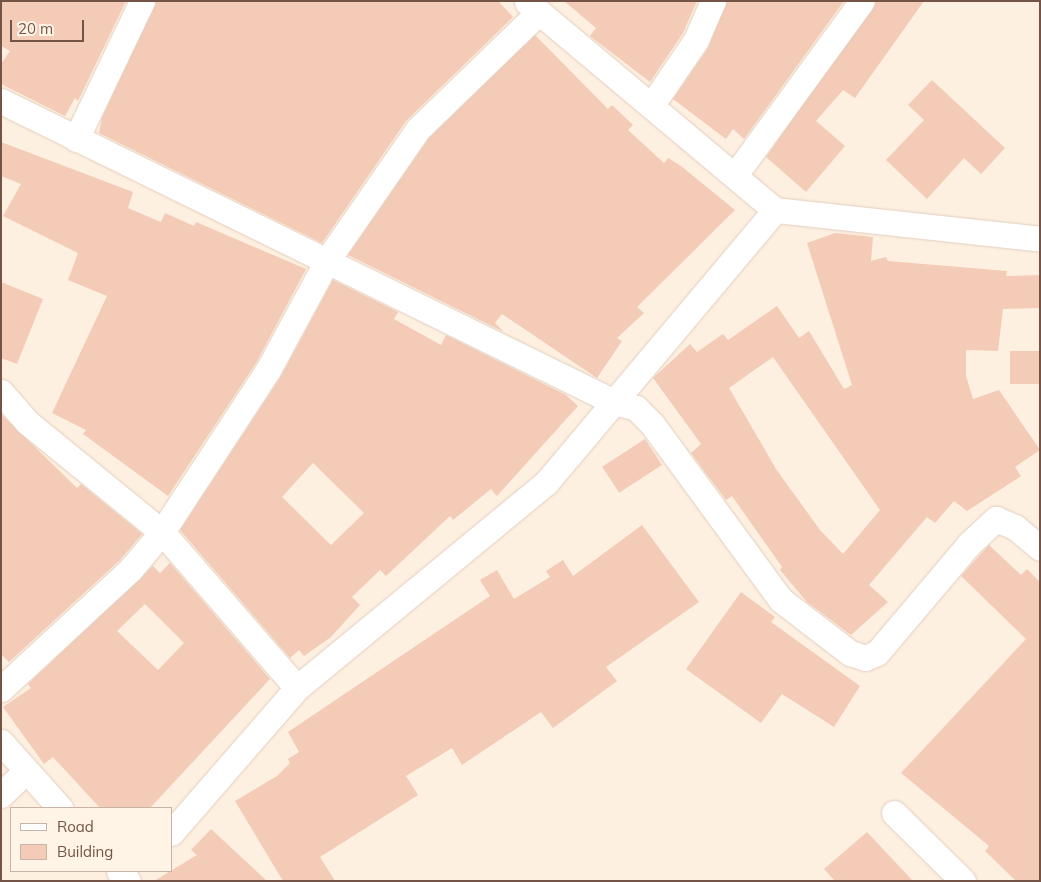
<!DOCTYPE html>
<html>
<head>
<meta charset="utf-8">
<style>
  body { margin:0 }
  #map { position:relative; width:1041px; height:882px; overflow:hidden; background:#fdf0e0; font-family:Mulish,sans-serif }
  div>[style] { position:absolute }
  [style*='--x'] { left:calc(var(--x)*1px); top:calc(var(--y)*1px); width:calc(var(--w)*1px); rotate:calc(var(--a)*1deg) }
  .building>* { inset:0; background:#f3cbb7; transform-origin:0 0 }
  .roads { filter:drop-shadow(0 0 1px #e3cdbf) drop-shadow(0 0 1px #e3cdbf) }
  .minor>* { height:25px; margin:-12.5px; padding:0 12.5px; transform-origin:12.5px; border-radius:12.5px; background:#fff }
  span { translate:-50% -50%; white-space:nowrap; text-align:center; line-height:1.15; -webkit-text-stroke:4.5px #fff4e6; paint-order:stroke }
  .frame { position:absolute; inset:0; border:2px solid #735447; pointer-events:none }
  .legend { position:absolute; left:10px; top:807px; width:162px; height:65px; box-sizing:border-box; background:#fff4e6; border:1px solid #c7b4a6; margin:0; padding:6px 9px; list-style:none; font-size:15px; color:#735447 }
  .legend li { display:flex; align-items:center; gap:10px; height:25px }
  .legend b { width:25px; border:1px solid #c7b4a6 }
  .scale { position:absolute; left:10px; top:20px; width:74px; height:22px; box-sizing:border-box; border:2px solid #735447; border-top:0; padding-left:6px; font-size:15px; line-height:18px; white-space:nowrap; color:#735447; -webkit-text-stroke:4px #fff4e6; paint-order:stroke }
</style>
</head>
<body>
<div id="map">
  <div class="building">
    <div style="clip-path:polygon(1px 1px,126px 1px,78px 101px,75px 98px,65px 116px,1px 84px,1px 64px,10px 51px,1px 46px)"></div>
    <div style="clip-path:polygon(156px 1px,498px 1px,513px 17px,406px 121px,322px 243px,99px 133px,102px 118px)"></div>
    <div style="clip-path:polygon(564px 1px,697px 1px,683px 33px,650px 82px,590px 36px,596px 28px)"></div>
    <div style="clip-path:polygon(727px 1px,844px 1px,744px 139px,733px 129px,726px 139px,673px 99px,708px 48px)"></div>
    <div style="clip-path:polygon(876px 1px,924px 1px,855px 98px,843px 90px,816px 121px,845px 146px,806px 192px,766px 157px)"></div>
    <div style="clip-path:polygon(535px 35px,608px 109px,612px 105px,633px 125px,628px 130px,664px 163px,668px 158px,681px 166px,735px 210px,637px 307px,644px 313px,617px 338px,622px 341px,597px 378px,502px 314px,495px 323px,504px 332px,348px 255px,429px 138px)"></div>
    <div style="clip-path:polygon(932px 80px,1005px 148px,981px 174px,964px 158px,927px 199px,886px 160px,924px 120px,908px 105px)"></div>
    <div style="clip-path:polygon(1px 142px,133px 192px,128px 208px,161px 222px,165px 213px,194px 226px,196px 222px,306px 269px,256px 363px,168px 496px,83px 434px,86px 430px,52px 413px,107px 296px,68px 280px,78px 253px,3px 216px,21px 184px,1px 176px)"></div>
    <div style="clip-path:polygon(evenodd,835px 233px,873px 237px,871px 261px,886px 257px,888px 261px,1007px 271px,1006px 276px,1040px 275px,1040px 308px,1003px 309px,998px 351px,966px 350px,966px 376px,973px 399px,999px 390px,1040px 450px,1015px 467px,1021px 476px,967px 511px,954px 501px,935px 523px,927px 517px,869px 585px,888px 602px,851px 635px,807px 602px,780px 570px,782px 567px,732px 496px,726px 500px,691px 453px,701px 444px,653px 378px,690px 344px,697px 352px,723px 334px,728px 340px,777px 306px,799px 338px,809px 331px,844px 389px,852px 385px,807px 243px,835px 233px,773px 357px,880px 510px,843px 554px,820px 530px,776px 469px,729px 388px,773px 357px)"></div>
    <div style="clip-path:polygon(evenodd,333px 280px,398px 312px,394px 319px,441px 345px,446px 335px,566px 395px,578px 406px,497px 496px,491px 489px,453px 520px,450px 516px,386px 576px,380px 570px,352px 597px,360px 605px,331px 637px,304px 656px,299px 650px,290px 658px,180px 530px,280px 378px,333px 280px,313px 463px,364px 513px,331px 545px,282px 497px,313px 463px)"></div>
    <div style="clip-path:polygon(1px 282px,43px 299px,17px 364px,1px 358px)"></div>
    <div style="left:1010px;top:351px;width:30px;height:33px"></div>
    <div style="clip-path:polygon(1px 414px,77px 488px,81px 484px,142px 534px,120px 560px,9px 662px,1px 654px)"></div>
    <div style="left:645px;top:439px;width:31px;height:51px;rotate:57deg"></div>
    <div style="clip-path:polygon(642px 525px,699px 602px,606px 667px,617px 681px,553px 728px,541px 712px,462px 765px,452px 748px,406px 776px,418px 795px,320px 857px,335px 881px,283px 881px,235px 801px,277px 776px,290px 763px,288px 759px,299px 752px,288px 732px,490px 596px,480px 580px,497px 570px,514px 599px,550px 577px,546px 571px,563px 560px,573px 576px)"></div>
    <div style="clip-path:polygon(989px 545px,1021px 575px,1027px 569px,1040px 582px,1040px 881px,1016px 881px,985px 851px,989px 846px,901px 773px,1026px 639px,961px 576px)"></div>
    <div style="clip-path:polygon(evenodd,170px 563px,270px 679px,150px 808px,100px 808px,53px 757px,44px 764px,3px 707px,31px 688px,28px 684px,153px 566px,160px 573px,170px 563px,145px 604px,184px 643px,158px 670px,117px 631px,145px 604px)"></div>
    <div style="clip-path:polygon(741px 592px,775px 617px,771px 622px,860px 686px,834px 727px,782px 694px,761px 723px,686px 669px)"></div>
    <div style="clip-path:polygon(211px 829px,267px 881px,154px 881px,197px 855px,191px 850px)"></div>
    <div style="clip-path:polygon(867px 832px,913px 881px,835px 881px,824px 869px)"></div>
  </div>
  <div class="roads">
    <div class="minor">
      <div style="--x:527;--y:2;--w:324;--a:40"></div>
      <div style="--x:775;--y:210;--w:267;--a:6.2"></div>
      <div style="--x:1;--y:101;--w:683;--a:26.15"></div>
      <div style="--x:614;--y:402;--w:23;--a:15"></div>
      <div style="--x:636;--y:408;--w:23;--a:45"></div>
      <div style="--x:652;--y:424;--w:218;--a:53.8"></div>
      <div style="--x:781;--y:600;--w:87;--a:37.5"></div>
      <div style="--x:850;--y:653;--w:16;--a:18"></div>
      <div style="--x:865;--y:658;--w:13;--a:-23"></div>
      <div style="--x:877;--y:653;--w:143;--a:-49.8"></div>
      <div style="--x:969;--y:544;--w:37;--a:-43"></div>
      <div style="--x:996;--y:519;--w:21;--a:23"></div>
      <div style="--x:1015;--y:527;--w:33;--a:40"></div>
      <div style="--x:651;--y:106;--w:80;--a:-55.7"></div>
      <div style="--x:696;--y:40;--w:43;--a:-66.4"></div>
      <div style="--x:76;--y:139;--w:153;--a:-64.4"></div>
      <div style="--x:735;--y:175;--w:215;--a:-53.9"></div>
      <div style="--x:1;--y:392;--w:40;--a:49"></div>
      <div style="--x:27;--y:422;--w:174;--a:39.2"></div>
      <div style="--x:162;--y:532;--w:206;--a:49.1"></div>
      <div style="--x:1;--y:689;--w:176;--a:-42.7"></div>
      <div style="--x:130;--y:570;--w:50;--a:-49.9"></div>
      <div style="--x:162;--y:532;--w:194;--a:-56.8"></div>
      <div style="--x:268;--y:370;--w:126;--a:-61.6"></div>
      <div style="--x:328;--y:259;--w:158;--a:-55.3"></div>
      <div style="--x:418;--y:129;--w:168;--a:-44"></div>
      <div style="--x:1;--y:742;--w:89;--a:48.2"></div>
      <div style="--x:1;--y:795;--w:33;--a:-44"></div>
      <div style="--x:894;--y:813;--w:97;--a:44.6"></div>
      <div style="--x:171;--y:833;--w:192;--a:-49"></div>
      <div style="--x:297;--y:688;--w:323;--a:-39.5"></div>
      <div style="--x:546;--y:483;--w:356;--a:-50"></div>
      <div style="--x:119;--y:871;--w:13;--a:48"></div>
    </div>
  </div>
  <div class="frame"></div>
  <ul class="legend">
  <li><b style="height:6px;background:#fff"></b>Road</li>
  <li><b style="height:14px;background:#f3cbb7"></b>Building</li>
  </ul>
  <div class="scale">20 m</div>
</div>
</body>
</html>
